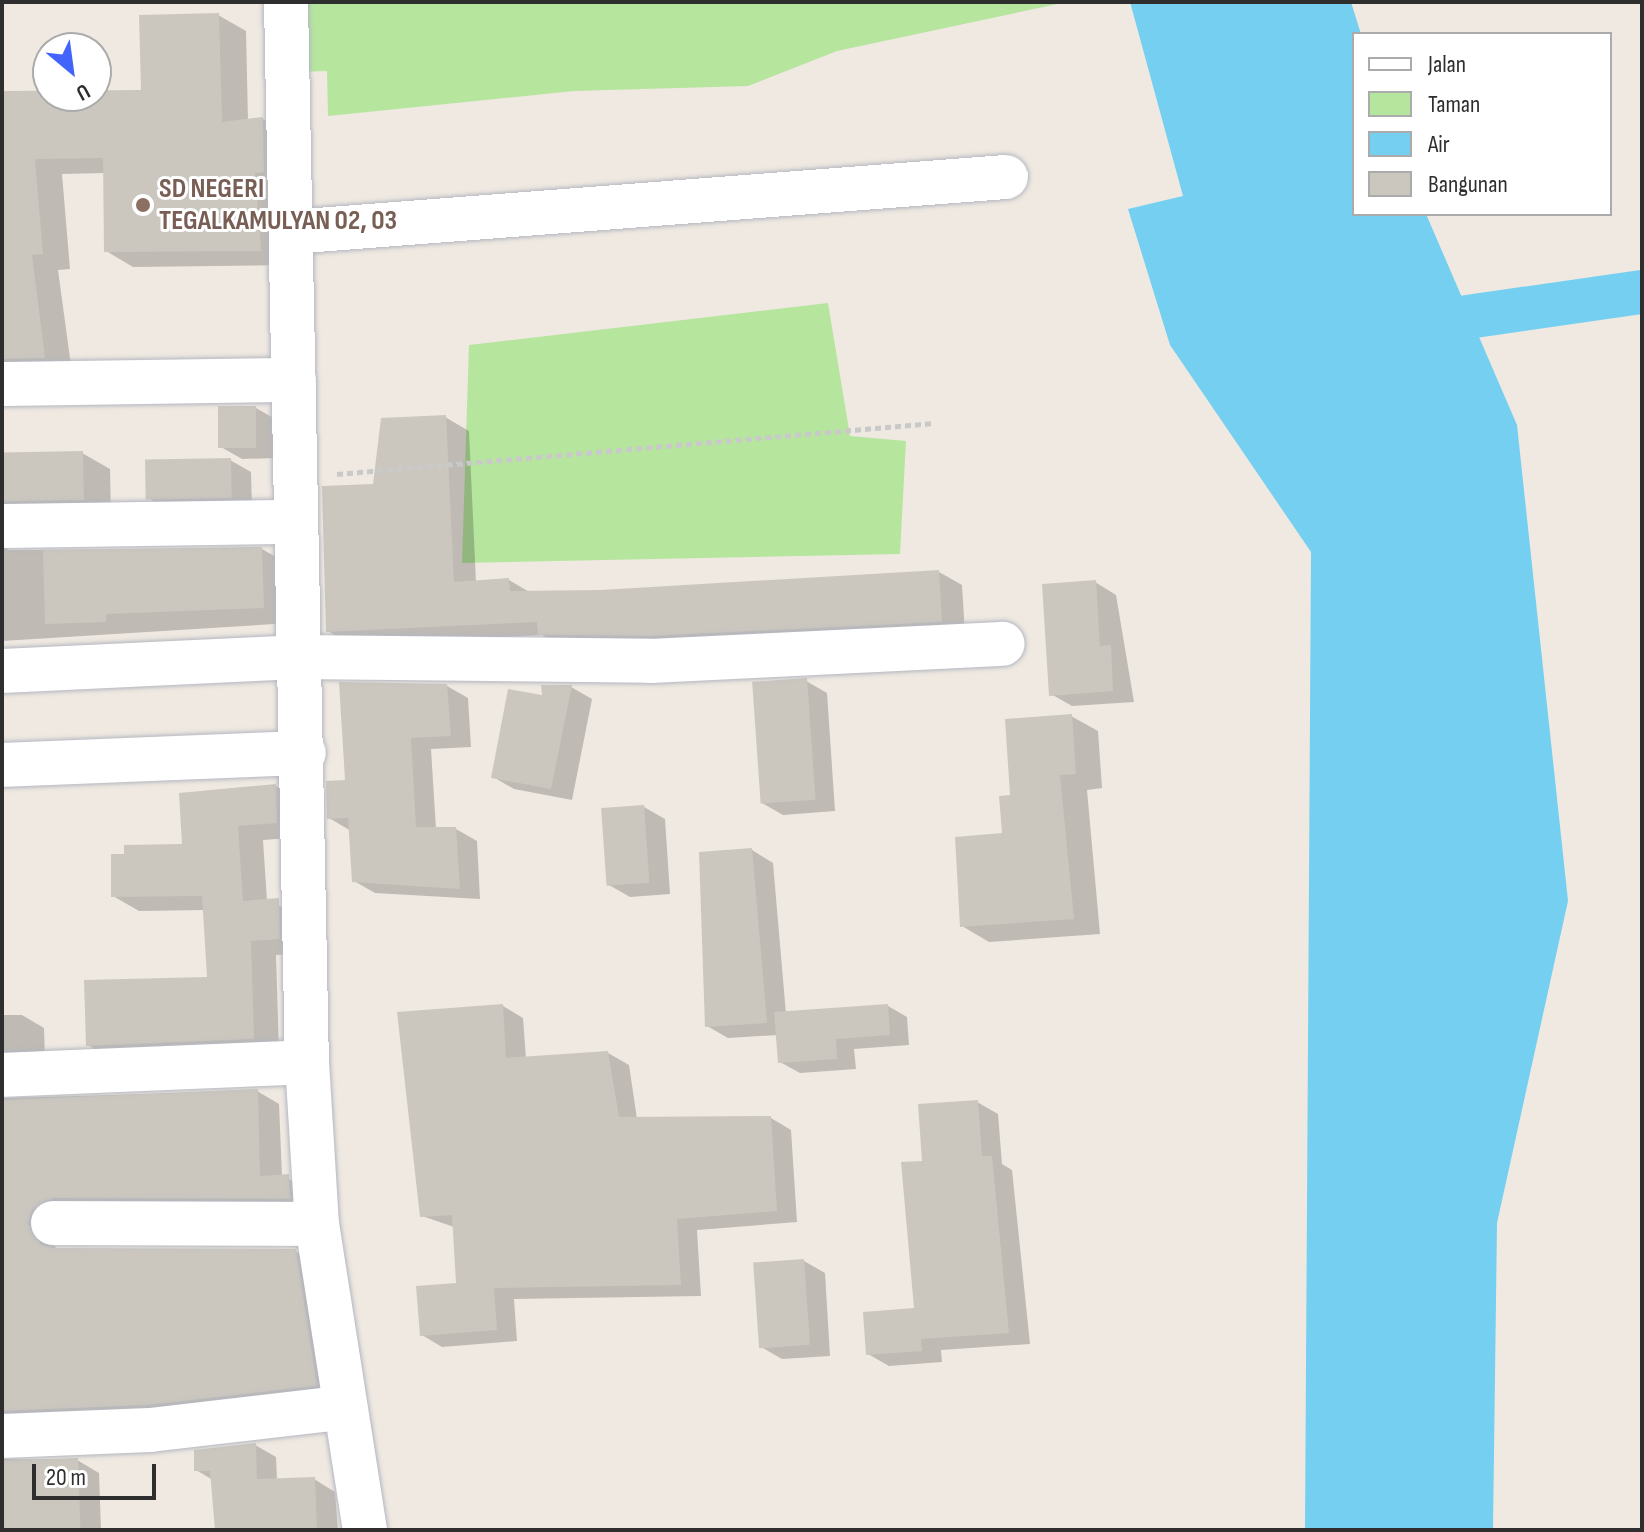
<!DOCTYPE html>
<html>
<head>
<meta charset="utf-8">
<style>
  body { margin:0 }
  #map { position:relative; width:1644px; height:1532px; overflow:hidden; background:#efe9e1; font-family:"Sofia Sans Condensed",sans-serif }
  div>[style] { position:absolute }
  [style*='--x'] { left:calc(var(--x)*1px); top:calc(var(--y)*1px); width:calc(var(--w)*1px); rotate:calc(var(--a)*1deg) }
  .green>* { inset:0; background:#b6e59e }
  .water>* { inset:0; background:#75cff0 }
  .shadow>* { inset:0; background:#0003 }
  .canal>* { height:44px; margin:-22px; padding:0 22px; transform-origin:22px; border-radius:22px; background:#75cff0 }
  .building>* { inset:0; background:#cbc7bf; transform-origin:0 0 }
  .path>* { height:5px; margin-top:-2.5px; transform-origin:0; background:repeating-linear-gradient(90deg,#c9c9c9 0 6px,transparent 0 10px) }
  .roads { filter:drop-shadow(0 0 2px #b4b7c1) drop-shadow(0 0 2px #b4b7c1) }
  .minor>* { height:44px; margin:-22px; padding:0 22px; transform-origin:22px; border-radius:22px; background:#fff }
  .dots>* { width:22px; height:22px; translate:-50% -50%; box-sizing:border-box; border:4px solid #fff; border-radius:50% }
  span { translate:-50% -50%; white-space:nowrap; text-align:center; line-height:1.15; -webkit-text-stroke:6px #fff; paint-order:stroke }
  .education-label { font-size:28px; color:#785e54; font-weight:700 }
  .left { translate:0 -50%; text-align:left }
  .frame { position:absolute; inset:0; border:4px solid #2e2e2e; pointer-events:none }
  .legend { position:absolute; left:1352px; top:32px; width:260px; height:184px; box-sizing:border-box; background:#fff; border:2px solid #ababab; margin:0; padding:10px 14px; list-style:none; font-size:24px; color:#2e2e2e }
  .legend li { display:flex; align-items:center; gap:16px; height:40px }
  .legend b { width:40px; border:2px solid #ababab }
  .north { position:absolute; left:32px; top:32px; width:80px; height:80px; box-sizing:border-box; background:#fff; border:2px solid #ababab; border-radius:50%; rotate:151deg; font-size:22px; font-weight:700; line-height:32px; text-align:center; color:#2e2e2e }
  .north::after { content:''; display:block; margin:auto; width:28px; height:36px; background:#4264fb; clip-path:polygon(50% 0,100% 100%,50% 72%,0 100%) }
  .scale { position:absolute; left:32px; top:1464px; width:124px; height:36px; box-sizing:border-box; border:4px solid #2e2e2e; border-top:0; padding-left:10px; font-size:24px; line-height:28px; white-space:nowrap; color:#2e2e2e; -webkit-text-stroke:6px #fff; paint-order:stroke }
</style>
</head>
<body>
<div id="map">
  <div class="green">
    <div style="clip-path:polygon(300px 2px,1067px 2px,837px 51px,748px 86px,574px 91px,328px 116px,327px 71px,295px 72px)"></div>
    <div style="clip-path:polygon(828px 303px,850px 436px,906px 441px,900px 554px,462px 563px,469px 345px)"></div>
  </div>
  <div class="water">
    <div style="clip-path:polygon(1130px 2px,1351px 2px,1361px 34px,1354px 34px,1354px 214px,1426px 214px,1517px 425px,1568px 901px,1497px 1223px,1493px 1530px,1305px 1530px,1311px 552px,1170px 345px,1128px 209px,1183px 196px)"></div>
  </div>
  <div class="shadow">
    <div style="clip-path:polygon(218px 15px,246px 31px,248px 121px,263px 119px,290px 135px,288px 265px,133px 267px,106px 251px,105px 173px,62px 174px,70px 269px,58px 270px,72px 373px,2px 397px,2px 93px,143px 92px)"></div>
    <div style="clip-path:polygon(256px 408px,277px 420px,278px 458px,242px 459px,221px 447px)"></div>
    <div style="clip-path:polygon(445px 417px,469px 431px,476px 582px,509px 580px,531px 593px,601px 592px,939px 572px,962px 585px,965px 634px,563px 647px,542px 635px,352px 645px,328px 631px,375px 486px)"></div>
    <div style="clip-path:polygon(82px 453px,110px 469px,111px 515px,4px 544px,8px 550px,262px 549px,290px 565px,291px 623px,2px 641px,2px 458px)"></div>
    <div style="clip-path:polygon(230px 460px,251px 472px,252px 509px,169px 510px,148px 498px)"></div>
    <div style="clip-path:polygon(1095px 582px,1116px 595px,1134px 702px,1072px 706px,1051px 694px)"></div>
    <div style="clip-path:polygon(806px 681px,827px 693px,835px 811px,783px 815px,762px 803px)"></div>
    <div style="clip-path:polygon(447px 686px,468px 698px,471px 747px,431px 749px,436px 829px,456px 829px,477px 841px,480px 899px,375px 893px,354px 881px,351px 831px,329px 818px,347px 782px)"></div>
    <div style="clip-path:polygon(571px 687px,592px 699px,572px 800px,514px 789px,493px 777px,544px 698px)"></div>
    <div style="clip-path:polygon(1071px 716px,1098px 731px,1102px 788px,1087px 790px,1100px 934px,989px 942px,962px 926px,1004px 835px,1012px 797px)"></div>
    <div style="clip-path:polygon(276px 786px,302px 801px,303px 837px,263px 840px,267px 901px,304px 915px,305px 953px,276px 955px,279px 1053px,114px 1060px,88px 1045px,209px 979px,205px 910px,139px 911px,113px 896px)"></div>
    <div style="clip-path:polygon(644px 807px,665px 819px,670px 894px,630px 897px,609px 885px)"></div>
    <div style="clip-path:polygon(752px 850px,773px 863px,786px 1014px,888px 1006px,907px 1017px,909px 1045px,854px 1049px,856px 1069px,800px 1073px,780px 1062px,778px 1035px,728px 1038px,707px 1026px)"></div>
    <div style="clip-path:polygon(503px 1006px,523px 1018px,526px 1059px,608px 1053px,629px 1065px,637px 1119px,771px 1118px,791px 1130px,797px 1222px,697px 1230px,701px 1296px,514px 1299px,517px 1341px,442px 1347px,422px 1335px,458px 1285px,454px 1227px,422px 1216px)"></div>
    <div style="clip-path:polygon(2px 1015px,22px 1015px,44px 1028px,45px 1061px,2px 1076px)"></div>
    <div style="clip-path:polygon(257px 1091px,279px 1104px,282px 1176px,310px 1189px,312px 1211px,50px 1238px,57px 1250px,295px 1251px,317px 1264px,338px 1397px,2px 1437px,2px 1098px)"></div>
    <div style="clip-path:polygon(977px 1102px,998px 1114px,1002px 1164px,1012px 1170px,1030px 1344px,941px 1350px,942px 1362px,889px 1366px,868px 1354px,916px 1310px,924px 1163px)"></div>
    <div style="clip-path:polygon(804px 1261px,825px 1273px,830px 1356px,782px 1359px,761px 1347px)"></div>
    <div style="clip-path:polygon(255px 1445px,276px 1457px,277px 1481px,314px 1479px,335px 1492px,338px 1530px,216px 1530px,213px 1480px,196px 1470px)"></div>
    <div style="clip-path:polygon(2px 1459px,77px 1460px,99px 1473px,101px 1530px,2px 1530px)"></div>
  </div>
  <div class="canal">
    <div style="--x:1412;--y:325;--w:232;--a:-8.2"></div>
  </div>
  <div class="building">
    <div style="clip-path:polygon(219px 13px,222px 122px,263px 117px,264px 172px,255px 173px,261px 251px,104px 252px,103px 158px,35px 159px,43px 254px,32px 255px,45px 358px,2px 359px,2px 91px,141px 90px,139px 15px)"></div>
    <div style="left:218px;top:406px;width:38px;height:42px"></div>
    <div style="clip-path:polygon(446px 415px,454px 582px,509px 578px,510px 591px,601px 590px,939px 570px,942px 622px,651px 636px,538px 635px,537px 622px,326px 632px,322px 486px,373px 484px,381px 418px)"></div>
    <div style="left:83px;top:451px;width:49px;height:81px;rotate:89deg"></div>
    <div style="left:231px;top:458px;width:40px;height:86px;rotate:89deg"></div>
    <div style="clip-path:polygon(262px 547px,264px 608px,106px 614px,106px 622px,45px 624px,43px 550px)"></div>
    <div style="clip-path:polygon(1096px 580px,1100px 646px,1111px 645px,1113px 691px,1049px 696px,1042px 584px)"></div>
    <div style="left:807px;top:678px;width:122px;height:55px;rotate:86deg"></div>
    <div style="clip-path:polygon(339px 682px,447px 684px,451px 736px,411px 738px,416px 827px,456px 827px,460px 889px,352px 882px,348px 818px,327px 819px,326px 781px,345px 780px)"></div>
    <div style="clip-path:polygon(541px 685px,572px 685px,551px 789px,491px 778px,508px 689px,542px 695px)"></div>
    <div style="clip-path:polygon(1072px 714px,1076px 774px,1060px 775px,1074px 919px,960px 927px,955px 837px,1002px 833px,999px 796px,1010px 795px,1005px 719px)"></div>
    <div style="clip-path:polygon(276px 784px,277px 823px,238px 826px,243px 901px,279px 898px,280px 939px,251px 941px,254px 1039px,86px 1046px,84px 980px,207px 977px,202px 896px,111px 897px,111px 854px,124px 854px,124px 845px,182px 844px,179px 793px)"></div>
    <div style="left:644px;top:805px;width:78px;height:43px;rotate:86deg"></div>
    <div style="clip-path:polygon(752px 848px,767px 1023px,705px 1027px,699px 852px)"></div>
    <div style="clip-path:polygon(503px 1004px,506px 1058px,608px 1051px,619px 1117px,771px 1116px,777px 1211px,677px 1219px,681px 1285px,494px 1288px,497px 1330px,420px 1336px,416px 1286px,456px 1283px,452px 1215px,420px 1217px,397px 1012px)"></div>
    <div style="clip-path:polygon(888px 1004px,890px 1035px,836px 1039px,837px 1059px,778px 1063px,774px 1012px)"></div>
    <div style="clip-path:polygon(258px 1089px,260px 1176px,289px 1174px,290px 1199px,53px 1198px,32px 1210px,28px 1224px,40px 1244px,53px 1248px,296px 1249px,317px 1386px,148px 1405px,2px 1411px,2px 1100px)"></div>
    <div style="clip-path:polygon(978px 1100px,982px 1156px,992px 1156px,1009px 1333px,921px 1339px,922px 1351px,866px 1355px,863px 1312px,914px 1308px,901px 1162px,922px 1161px,918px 1104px)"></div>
    <div style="left:804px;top:1259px;width:86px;height:51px;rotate:86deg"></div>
    <div style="clip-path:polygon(256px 1443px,257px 1479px,315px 1477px,317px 1530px,215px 1530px,210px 1471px,194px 1471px,194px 1450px)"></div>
    <div style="left:78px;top:1458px;width:72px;height:76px;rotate:88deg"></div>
  </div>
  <div class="path">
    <div style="--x:337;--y:474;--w:599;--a:-4.88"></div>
  </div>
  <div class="roads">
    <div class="minor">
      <div style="--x:286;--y:2;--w:1060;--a:88.87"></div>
      <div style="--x:307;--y:1062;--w:162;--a:86.5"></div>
      <div style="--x:317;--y:1224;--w:310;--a:81.1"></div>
      <div style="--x:291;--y:232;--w:717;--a:-4.4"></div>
      <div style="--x:2;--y:384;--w:292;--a:-0.8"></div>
      <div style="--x:2;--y:526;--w:292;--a:-0.8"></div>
      <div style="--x:2;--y:671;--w:295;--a:-2.7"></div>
      <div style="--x:297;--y:657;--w:354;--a:0.6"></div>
      <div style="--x:651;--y:661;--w:352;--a:-2.8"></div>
      <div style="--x:2;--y:765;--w:302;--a:-2.3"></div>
      <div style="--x:2;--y:1075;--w:305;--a:-2.4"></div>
      <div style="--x:53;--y:1223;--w:264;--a:0.2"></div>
      <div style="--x:2;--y:1436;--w:148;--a:-2.3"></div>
      <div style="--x:150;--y:1430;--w:192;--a:-6.6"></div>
    </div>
  </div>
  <div class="dots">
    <div style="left:143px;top:205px;background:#8d6e63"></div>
  </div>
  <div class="education-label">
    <span class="left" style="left:159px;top:205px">SD NEGERI<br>TEGALKAMULYAN 02, 03</span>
  </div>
  <div class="frame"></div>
  <ul class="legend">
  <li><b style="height:10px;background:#fff"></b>Jalan</li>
  <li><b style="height:22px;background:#b6e59e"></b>Taman</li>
  <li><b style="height:22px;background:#75cff0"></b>Air</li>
  <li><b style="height:22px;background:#cbc7bf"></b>Bangunan</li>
  </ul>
  <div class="north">U</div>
  <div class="scale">20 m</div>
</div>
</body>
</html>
